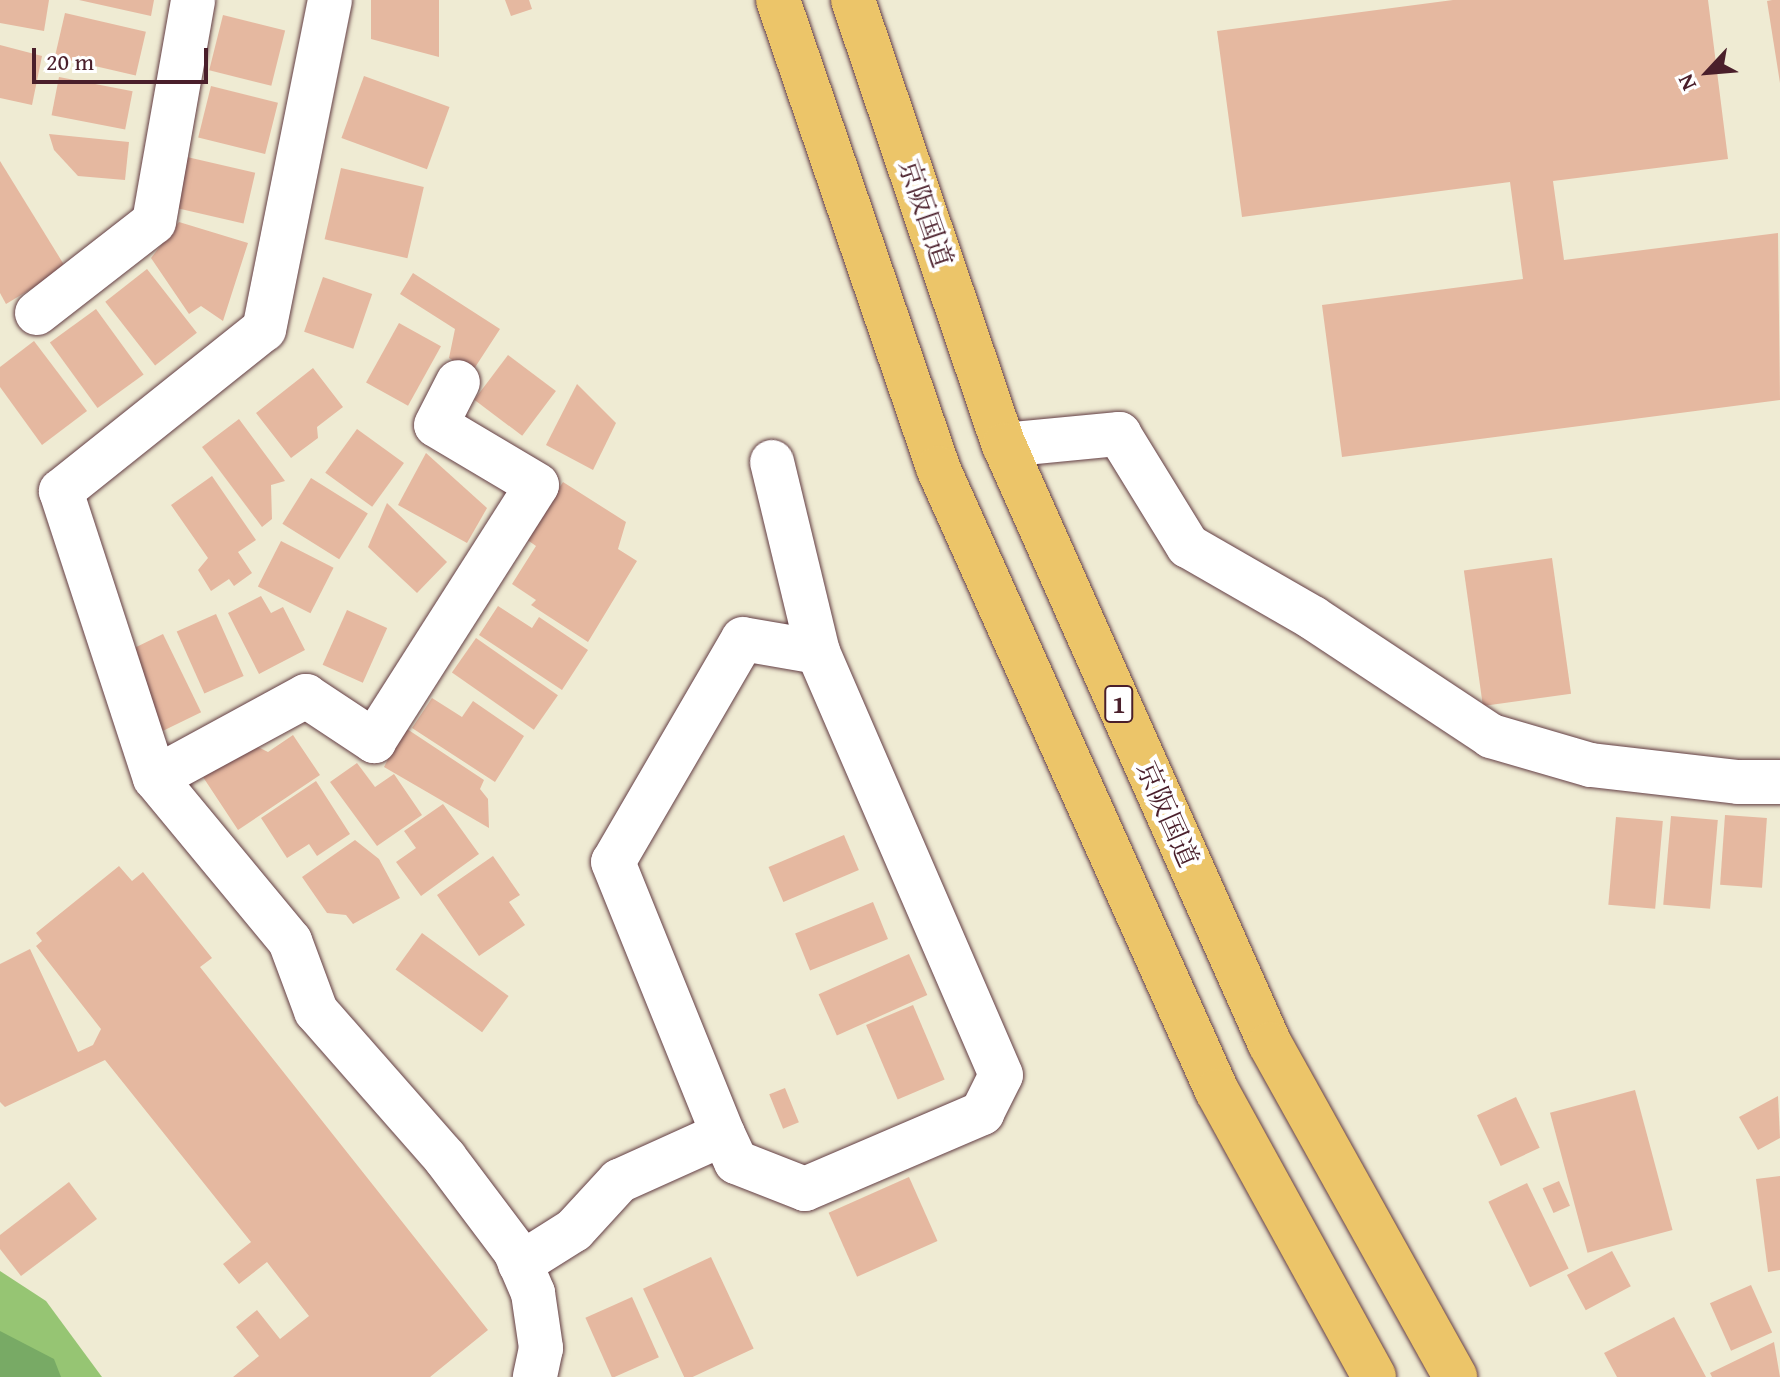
<!DOCTYPE html>
<html>
<head>
<meta charset="utf-8">
<style>
  body { margin:0 }
  #map { position:relative; width:1780px; height:1377px; overflow:hidden; background:#efebd3; font-family:"Gentium Book Plus","Noto Serif JP",serif }
  div>[style] { position:absolute }
  [style*='--x'] { left:calc(var(--x)*1px); top:calc(var(--y)*1px); width:calc(var(--w)*1px); rotate:calc(var(--a)*1deg) }
  .green>* { inset:0; background:#96c573 }
  .forest>* { inset:0; background:#78aa65 }
  .building>* { inset:0; background:#e5b8a0; transform-origin:0 0 }
  .roads { filter:drop-shadow(0 0 2px #633e44) drop-shadow(0 0 2px #633e44) }
  .minor>* { height:44px; margin:-22px; padding:0 22px; transform-origin:22px; border-radius:22px; background:#fff }
  .trunk>* { height:44px; margin:-22px; padding:0 22px; transform-origin:22px; border-radius:22px; background:#ecc569 }
  span { translate:-50% -50%; white-space:nowrap; text-align:center; line-height:1.15; -webkit-text-stroke:8px #fff; paint-order:stroke }
  .shield-label span { padding:2px 6px; background:#fff; border:2px solid; border-radius:6px; -webkit-text-stroke-width:0 }
  .shield-label { font-size:26px; color:#4a1f2b; font-weight:700 }
  .street-label { font-size:28px; color:#4a1f2b }
  .north { position:absolute; left:1668px; top:32px; width:80px; height:80px; -webkit-text-stroke:6px #fff; paint-order:stroke; rotate:244deg; font-size:22px; font-weight:700; line-height:32px; text-align:center; color:#4a1f2b }
  .north::after { content:''; display:block; margin:auto; width:28px; height:36px; background:#4a1f2b; clip-path:polygon(50% 0,100% 100%,50% 72%,0 100%) }
  .scale { position:absolute; left:32px; top:48px; width:176px; height:36px; box-sizing:border-box; border:4px solid #4a1f2b; border-top:0; padding-left:10px; font-size:24px; line-height:28px; white-space:nowrap; color:#4a1f2b; -webkit-text-stroke:6px #fff; paint-order:stroke }
</style>
</head>
<body>
<div id="map">
  <div class="green">
    <div style="clip-path:polygon(0 1271px,46px 1301px,102px 1377px,0 1377px)"></div>
  </div>
  <div class="forest">
    <div style="clip-path:polygon(0 1331px,54px 1359px,61px 1377px,0 1377px)"></div>
  </div>
  <div class="building">
    <div style="clip-path:polygon(0 0,49px 0,44px 31px,0 23px)"></div>
    <div style="clip-path:polygon(79px 0,154px 0,151px 16px)"></div>
    <div style="clip-path:polygon(371px 0,439px 0,439px 57px,371px 39px)"></div>
    <div style="clip-path:polygon(505px 0,529px 0,532px 9px,511px 16px)"></div>
    <div style="clip-path:polygon(1453px 0,1708px 0,1728px 159px,1553px 181px,1564px 260px,1778px 233px,1780px 400px,1342px 457px,1322px 305px,1523px 279px,1510px 182px,1242px 217px,1217px 31px)"></div>
    <div style="clip-path:polygon(1772px 0,1780px 0,1780px 83px,1767px 1px)"></div>
    <div style="left:65px;top:13px;width:83px;height:45px;rotate:13deg"></div>
    <div style="left:223px;top:15px;width:64px;height:57px;rotate:14deg"></div>
    <div style="clip-path:polygon(0 45px,42px 56px,32px 105px,0 98px)"></div>
    <div style="left:364px;top:76px;width:91px;height:66px;rotate:20deg"></div>
    <div style="left:59px;top:77px;width:75px;height:39px;rotate:11deg"></div>
    <div style="left:211px;top:86px;width:69px;height:53px;rotate:14deg"></div>
    <div style="clip-path:polygon(49px 134px,129px 142px,125px 180px,78px 176px,54px 150px)"></div>
    <div style="left:187px;top:157px;width:70px;height:52px;rotate:13deg"></div>
    <div style="clip-path:polygon(0 161px,66px 268px,6px 304px,0 293px)"></div>
    <div style="left:341px;top:168px;width:85px;height:73px;rotate:13deg"></div>
    <div style="clip-path:polygon(179px 222px,248px 243px,223px 321px,201px 306px,189px 314px,151px 258px)"></div>
    <div style="left:147px;top:269px;width:81px;height:53px;rotate:52deg"></div>
    <div style="clip-path:polygon(413px 273px,500px 329px,472px 372px,449px 358px,455px 329px,400px 294px)"></div>
    <div style="left:323px;top:277px;width:52px;height:58px;rotate:19deg"></div>
    <div style="left:96px;top:309px;width:81px;height:57px;rotate:54deg"></div>
    <div style="left:399px;top:323px;width:48px;height:68px;rotate:29deg"></div>
    <div style="clip-path:polygon(34px 341px,87px 411px,42px 445px,0 387px,0 367px)"></div>
    <div style="left:508px;top:355px;width:60px;height:56px;rotate:37deg"></div>
    <div style="clip-path:polygon(313px 368px,343px 407px,317px 427px,318px 438px,291px 458px,256px 413px)"></div>
    <div style="clip-path:polygon(577px 384px,616px 423px,593px 470px,546px 445px)"></div>
    <div style="clip-path:polygon(239px 419px,285px 481px,271px 485px,272px 519px,262px 527px,202px 447px)"></div>
    <div style="left:357px;top:429px;width:58px;height:54px;rotate:36deg"></div>
    <div style="clip-path:polygon(426px 453px,487px 508px,467px 543px,398px 505px)"></div>
    <div style="clip-path:polygon(212px 476px,256px 540px,238px 552px,252px 573px,234px 586px,229px 579px,211px 591px,198px 570px,208px 558px,171px 505px)"></div>
    <div style="left:311px;top:478px;width:67px;height:54px;rotate:32deg"></div>
    <div style="clip-path:polygon(563px 482px,626px 522px,618px 549px,637px 561px,588px 642px,531px 605px,536px 600px,512px 584px,536px 546px,526px 539px)"></div>
    <div style="clip-path:polygon(387px 503px,447px 562px,417px 593px,368px 547px)"></div>
    <div style="left:281px;top:541px;width:59px;height:51px;rotate:27deg"></div>
    <div style="left:1552px;top:558px;width:137px;height:89px;rotate:82deg"></div>
    <div style="clip-path:polygon(261px 596px,271px 613px,283px 607px,305px 650px,259px 674px,228px 613px)"></div>
    <div style="clip-path:polygon(498px 606px,532px 628px,539px 617px,588px 650px,562px 690px,479px 635px)"></div>
    <div style="left:347px;top:610px;width:44px;height:60px;rotate:24deg"></div>
    <div style="left:216px;top:614px;width:68px;height:43px;rotate:66deg"></div>
    <div style="left:163px;top:634px;width:87px;height:48px;rotate:64deg"></div>
    <div style="left:476px;top:638px;width:100px;height:42px;rotate:35deg"></div>
    <div style="clip-path:polygon(432px 698px,462px 717px,473px 701px,524px 736px,495px 782px,412px 728px)"></div>
    <div style="clip-path:polygon(404px 727px,484px 780px,480px 789px,488px 799px,489px 828px,384px 767px)"></div>
    <div style="clip-path:polygon(293px 735px,320px 775px,238px 830px,203px 777px,252px 744px,268px 752px)"></div>
    <div style="clip-path:polygon(357px 763px,375px 787px,394px 774px,422px 815px,377px 846px,330px 782px)"></div>
    <div style="clip-path:polygon(316px 781px,350px 834px,317px 856px,309px 844px,287px 858px,261px 818px)"></div>
    <div style="clip-path:polygon(443px 804px,479px 854px,421px 896px,396px 862px,416px 848px,404px 831px)"></div>
    <div style="left:1725px;top:815px;width:42px;height:70px;rotate:4deg"></div>
    <div style="left:1671px;top:816px;width:47px;height:89px;rotate:5deg"></div>
    <div style="left:1616px;top:817px;width:47px;height:88px;rotate:5deg"></div>
    <div style="left:844px;top:835px;width:38px;height:82px;rotate:67deg"></div>
    <div style="clip-path:polygon(355px 840px,379px 859px,400px 898px,353px 924px,346px 915px,327px 913px,302px 877px)"></div>
    <div style="clip-path:polygon(493px 856px,520px 895px,509px 902px,525px 925px,479px 956px,437px 895px)"></div>
    <div style="clip-path:polygon(119px 866px,132px 881px,143px 872px,212px 958px,200px 967px,488px 1330px,430px 1377px,233px 1377px,259px 1356px,236px 1327px,257px 1310px,280px 1339px,309px 1316px,267px 1262px,239px 1284px,223px 1264px,251px 1242px,105px 1060px,5px 1107px,0 1102px,0 964px,30px 949px,78px 1052px,93px 1045px,101px 1029px,36px 946px,42px 941px,36px 933px)"></div>
    <div style="left:873px;top:902px;width:40px;height:84px;rotate:68deg"></div>
    <div style="left:422px;top:933px;width:107px;height:45px;rotate:36deg"></div>
    <div style="left:909px;top:954px;width:45px;height:99px;rotate:66deg"></div>
    <div style="left:913px;top:1005px;width:81px;height:51px;rotate:67deg"></div>
    <div style="left:785px;top:1088px;width:37px;height:17px;rotate:68deg"></div>
    <div style="left:1635px;top:1090px;width:145px;height:88px;rotate:75deg"></div>
    <div style="clip-path:polygon(1778px 1096px,1780px 1138px,1758px 1150px,1739px 1117px)"></div>
    <div style="left:1516px;top:1097px;width:56px;height:43px;rotate:65deg"></div>
    <div style="clip-path:polygon(1780px 1176px,1780px 1270px,1768px 1272px,1756px 1179px)"></div>
    <div style="left:909px;top:1177px;width:70px;height:88px;rotate:66deg"></div>
    <div style="left:1559px;top:1181px;width:27px;height:18px;rotate:66deg"></div>
    <div style="clip-path:polygon(69px 1182px,97px 1219px,21px 1276px,0 1249px,0 1235px)"></div>
    <div style="left:1527px;top:1183px;width:95px;height:43px;rotate:64deg"></div>
    <div style="left:1612px;top:1251px;width:40px;height:51px;rotate:62deg"></div>
    <div style="left:711px;top:1257px;width:101px;height:75px;rotate:65deg"></div>
    <div style="left:1751px;top:1285px;width:52px;height:45px;rotate:66deg"></div>
    <div style="left:632px;top:1297px;width:66px;height:51px;rotate:66deg"></div>
    <div style="clip-path:polygon(1674px 1317px,1706px 1377px,1617px 1377px,1604px 1353px)"></div>
    <div style="clip-path:polygon(1774px 1342px,1780px 1377px,1712px 1377px,1710px 1373px)"></div>
  </div>
  <div class="roads">
    <div class="minor">
      <div style="--x:330;--y:0;--w:336;--a:101.3"></div>
      <div style="--x:264;--y:329;--w:260;--a:141.4"></div>
      <div style="--x:61;--y:491;--w:302;--a:71.9"></div>
      <div style="--x:155;--y:778;--w:212;--a:50.4"></div>
      <div style="--x:290;--y:941;--w:75;--a:69.6"></div>
      <div style="--x:316;--y:1011;--w:196;--a:48.7"></div>
      <div style="--x:445;--y:1158;--w:116;--a:53"></div>
      <div style="--x:515;--y:1251;--w:46;--a:66.8"></div>
      <div style="--x:533;--y:1293;--w:56;--a:81.7"></div>
      <div style="--x:541;--y:1348;--w:30;--a:102"></div>
      <div style="--x:37;--y:313;--w:148;--a:-37.9"></div>
      <div style="--x:154;--y:222;--w:225;--a:-80"></div>
      <div style="--x:1004;--y:445;--w:116;--a:-5.5"></div>
      <div style="--x:1119;--y:434;--w:132;--a:58.4"></div>
      <div style="--x:1188;--y:546;--w:144;--a:29.9"></div>
      <div style="--x:1313;--y:618;--w:214;--a:33.5"></div>
      <div style="--x:1491;--y:736;--w:104;--a:16.2"></div>
      <div style="--x:1591;--y:765;--w:148;--a:6.6"></div>
      <div style="--x:1738;--y:782;--w:42;--a:0"></div>
      <div style="--x:772;--y:462;--w:195;--a:76.4"></div>
      <div style="--x:155;--y:778;--w:172;--a:-28.5"></div>
      <div style="--x:306;--y:696;--w:82;--a:33.5"></div>
      <div style="--x:374;--y:741;--w:303;--a:-57.5"></div>
      <div style="--x:537;--y:485;--w:117;--a:-149.3"></div>
      <div style="--x:436;--y:425;--w:48;--a:-62.9"></div>
      <div style="--x:520;--y:1264;--w:64;--a:-32.2"></div>
      <div style="--x:574;--y:1230;--w:67;--a:-47.4"></div>
      <div style="--x:619;--y:1181;--w:114;--a:-24.3"></div>
      <div style="--x:723;--y:1134;--w:31;--a:65"></div>
      <div style="--x:736;--y:1162;--w:74;--a:21.4"></div>
      <div style="--x:805;--y:1189;--w:193;--a:-23.2"></div>
      <div style="--x:982;--y:1113;--w:42;--a:-63.4"></div>
      <div style="--x:1001;--y:1075;--w:461;--a:-113.4"></div>
      <div style="--x:818;--y:652;--w:76;--a:-170.2"></div>
      <div style="--x:743;--y:639;--w:258;--a:120.2"></div>
      <div style="--x:613;--y:862;--w:293;--a:68"></div>
    </div>
    <div class="trunk">
      <div style="--x:778;--y:0;--w:495;--a:71.1"></div>
      <div style="--x:938;--y:468;--w:683;--a:65.88"></div>
      <div style="--x:1217;--y:1091;--w:326;--a:61.2"></div>
      <div style="--x:853;--y:0;--w:470;--a:71.3"></div>
      <div style="--x:1004;--y:445;--w:655;--a:66.06"></div>
      <div style="--x:1270;--y:1044;--w:381;--a:60.9"></div>
    </div>
  </div>
  <div class="shield-label">
    <span style="left:1119px;top:704px">1</span>
  </div>
  <div class="street-label">
    <span style="left:926px;top:213px;rotate:71deg">京阪国道</span>
    <span style="left:1168px;top:814px;rotate:66deg">京阪国道</span>
  </div>
  <div class="north">N</div>
  <div class="scale">20 m</div>
</div>
</body>
</html>
